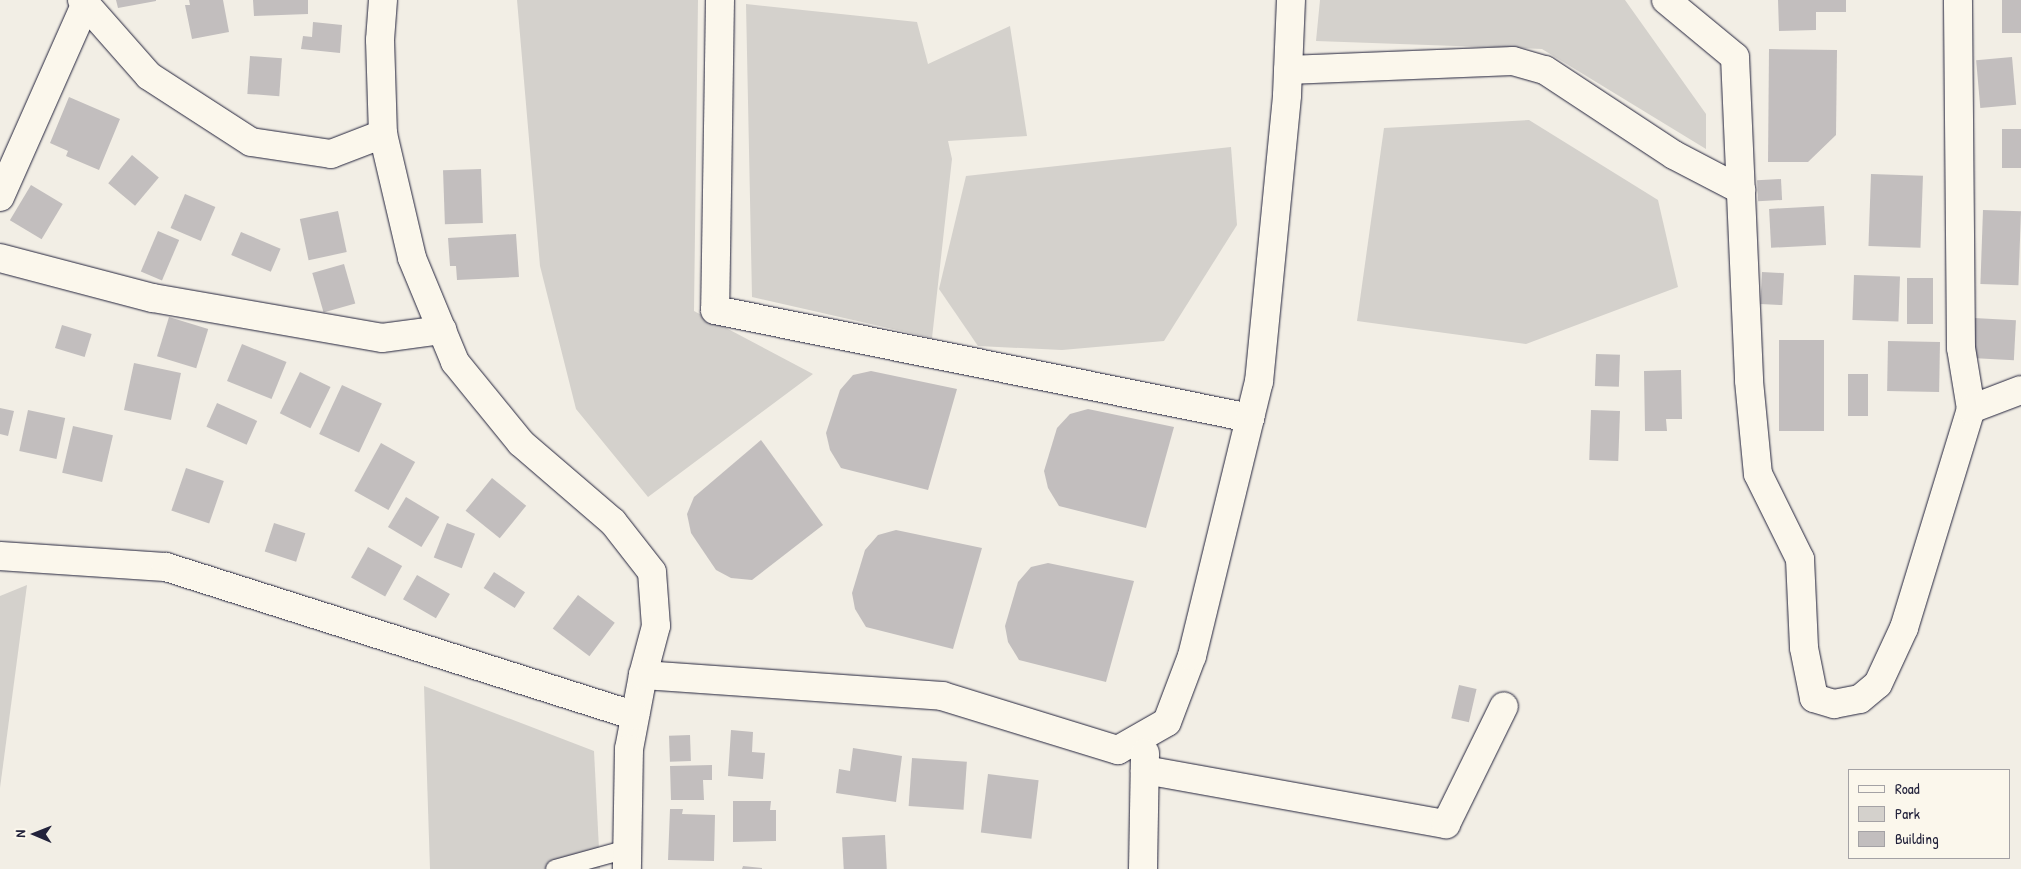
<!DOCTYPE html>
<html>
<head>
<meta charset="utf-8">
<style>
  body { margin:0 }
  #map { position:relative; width:2021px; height:869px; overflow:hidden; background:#f2eee5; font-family:"Patrick Hand",sans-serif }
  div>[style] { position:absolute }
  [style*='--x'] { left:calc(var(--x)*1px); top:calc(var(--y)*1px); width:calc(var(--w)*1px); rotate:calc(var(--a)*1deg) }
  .green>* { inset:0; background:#d4d1cc }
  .building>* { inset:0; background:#c2bebe; transform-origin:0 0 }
  .roads { filter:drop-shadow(0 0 1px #22223b) drop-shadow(0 0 1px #22223b) }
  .service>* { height:18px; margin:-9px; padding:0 9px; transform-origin:9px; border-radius:9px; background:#fbf7ec }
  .minor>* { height:28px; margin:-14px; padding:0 14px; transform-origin:14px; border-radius:14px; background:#fbf7ec }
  span { translate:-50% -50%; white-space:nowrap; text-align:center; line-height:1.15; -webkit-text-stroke:4px #fbf7ec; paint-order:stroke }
  .legend { position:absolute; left:1848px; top:769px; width:162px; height:90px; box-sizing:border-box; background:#fbf7ec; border:1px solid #a4a2a5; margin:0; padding:6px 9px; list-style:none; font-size:15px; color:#22223b }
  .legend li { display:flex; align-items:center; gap:10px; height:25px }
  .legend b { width:25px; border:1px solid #a4a2a5 }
  .north { position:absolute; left:10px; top:809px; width:50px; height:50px; -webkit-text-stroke:4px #fbf7ec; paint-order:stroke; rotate:271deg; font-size:14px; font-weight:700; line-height:20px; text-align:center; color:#22223b }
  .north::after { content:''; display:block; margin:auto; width:18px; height:22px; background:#22223b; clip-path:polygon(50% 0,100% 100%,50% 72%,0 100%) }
</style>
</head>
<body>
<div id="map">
  <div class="green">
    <div style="clip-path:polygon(517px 0,698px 0,694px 311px,813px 374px,648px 497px,576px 409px,540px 266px)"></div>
    <div style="clip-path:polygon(1320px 0,1625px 0,1706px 114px,1706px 149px,1542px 49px,1316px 41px)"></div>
    <div style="clip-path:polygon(746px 4px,917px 22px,928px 64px,1010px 26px,1027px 136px,948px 141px,952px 159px,932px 338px,752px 297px)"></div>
    <div style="clip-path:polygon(1529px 120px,1658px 200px,1678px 287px,1526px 344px,1357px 321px,1384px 128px)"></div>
    <div style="clip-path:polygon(1231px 147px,1237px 225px,1164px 341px,1062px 350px,978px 346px,939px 289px,966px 176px)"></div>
    <div style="clip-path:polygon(27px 585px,0 788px,0 596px)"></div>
    <div style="clip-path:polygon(424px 686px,594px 751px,600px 869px,430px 869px)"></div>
  </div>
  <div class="building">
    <div style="clip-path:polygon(116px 0,156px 0,156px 1px,118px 8px)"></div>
    <div style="clip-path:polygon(189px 0,223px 0,229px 32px,192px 39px,185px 5px,190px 5px)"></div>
    <div style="clip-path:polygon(253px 0,308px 0,308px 14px,254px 16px)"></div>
    <div style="clip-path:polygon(1778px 0,1846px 0,1846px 12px,1816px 12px,1816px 30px,1779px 31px)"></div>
    <div style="left:2002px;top:0;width:19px;height:33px"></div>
    <div style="clip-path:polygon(313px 22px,342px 25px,340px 53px,301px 49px,303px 36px,312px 37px)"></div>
    <div style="clip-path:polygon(1769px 49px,1837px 50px,1836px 135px,1808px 162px,1768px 162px)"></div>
    <div style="left:250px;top:56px;width:32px;height:38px;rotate:4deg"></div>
    <div style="left:2012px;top:57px;width:48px;height:36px;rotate:85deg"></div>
    <div style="clip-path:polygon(69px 97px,120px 119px,99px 170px,66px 156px,68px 151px,50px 143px)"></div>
    <div style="left:2002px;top:129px;width:19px;height:39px"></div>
    <div style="left:132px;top:155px;width:35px;height:37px;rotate:40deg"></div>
    <div style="left:481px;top:169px;width:54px;height:38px;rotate:88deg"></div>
    <div style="left:1871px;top:174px;width:52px;height:72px;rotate:2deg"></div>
    <div style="left:1781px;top:179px;width:21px;height:24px;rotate:87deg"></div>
    <div style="left:31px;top:185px;width:37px;height:41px;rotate:31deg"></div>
    <div style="left:185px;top:194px;width:33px;height:37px;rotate:23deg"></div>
    <div style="left:1824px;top:206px;width:39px;height:55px;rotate:87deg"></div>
    <div style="left:1983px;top:210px;width:38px;height:74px;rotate:2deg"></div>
    <div style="left:338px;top:211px;width:42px;height:39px;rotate:78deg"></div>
    <div style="left:158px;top:231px;width:23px;height:44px;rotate:23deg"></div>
    <div style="left:241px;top:232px;width:43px;height:25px;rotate:23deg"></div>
    <div style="clip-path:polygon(516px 234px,519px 277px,457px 280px,456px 266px,450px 266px,448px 238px)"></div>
    <div style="left:344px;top:264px;width:41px;height:33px;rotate:74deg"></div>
    <div style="left:1762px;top:272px;width:22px;height:32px;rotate:3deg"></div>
    <div style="left:1854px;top:275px;width:46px;height:45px;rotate:2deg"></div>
    <div style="left:1907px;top:278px;width:26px;height:46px"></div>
    <div style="left:169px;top:317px;width:41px;height:41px;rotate:17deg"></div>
    <div style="left:1974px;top:318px;width:42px;height:40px;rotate:3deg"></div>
    <div style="left:62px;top:325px;width:31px;height:24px;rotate:17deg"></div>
    <div style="left:1779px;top:340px;width:45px;height:91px"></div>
    <div style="left:1888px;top:341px;width:52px;height:50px;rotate:1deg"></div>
    <div style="left:242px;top:344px;width:48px;height:40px;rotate:22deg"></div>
    <div style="left:1596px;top:354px;width:24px;height:32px;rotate:2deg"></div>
    <div style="left:134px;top:363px;width:48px;height:48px;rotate:12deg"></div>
    <div style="clip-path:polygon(1681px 370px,1682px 419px,1666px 419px,1667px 431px,1645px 431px,1644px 371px)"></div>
    <div style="clip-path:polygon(871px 371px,957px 389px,928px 490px,841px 468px,830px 450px,826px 433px,840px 390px,853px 375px)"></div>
    <div style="left:300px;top:372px;width:34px;height:46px;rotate:26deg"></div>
    <div style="left:1848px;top:374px;width:20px;height:42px"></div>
    <div style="left:342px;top:385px;width:44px;height:54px;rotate:25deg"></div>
    <div style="left:217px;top:403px;width:44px;height:26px;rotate:24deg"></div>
    <div style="clip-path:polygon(0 408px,14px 411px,8px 436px,0 434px)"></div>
    <div style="clip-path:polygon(1088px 409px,1174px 427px,1146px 528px,1059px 506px,1048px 488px,1044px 471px,1057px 428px,1070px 414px)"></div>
    <div style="left:28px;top:410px;width:38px;height:42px;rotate:12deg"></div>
    <div style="left:1591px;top:410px;width:29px;height:50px;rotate:2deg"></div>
    <div style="left:73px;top:426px;width:41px;height:48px;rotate:13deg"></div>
    <div style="clip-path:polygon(761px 440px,823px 525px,752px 580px,731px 578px,716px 570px,691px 533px,687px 514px,694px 497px)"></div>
    <div style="left:381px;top:443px;width:39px;height:55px;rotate:29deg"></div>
    <div style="left:186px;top:468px;width:40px;height:45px;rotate:19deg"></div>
    <div style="left:492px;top:478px;width:44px;height:42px;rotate:39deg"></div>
    <div style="left:406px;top:497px;width:39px;height:35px;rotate:31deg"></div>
    <div style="left:274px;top:523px;width:33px;height:30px;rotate:18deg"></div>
    <div style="left:447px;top:523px;width:30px;height:37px;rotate:21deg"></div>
    <div style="clip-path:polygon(896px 530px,982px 548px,953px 649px,866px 627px,855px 609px,852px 593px,865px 550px,878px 535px)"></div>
    <div style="left:368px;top:547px;width:39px;height:35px;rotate:29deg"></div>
    <div style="clip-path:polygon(1048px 563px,1134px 581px,1106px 682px,1019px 660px,1008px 642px,1005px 626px,1018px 582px,1031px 567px)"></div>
    <div style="left:494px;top:572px;width:37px;height:19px;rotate:33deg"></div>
    <div style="left:417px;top:575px;width:38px;height:28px;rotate:30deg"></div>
    <div style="left:578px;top:595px;width:46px;height:42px;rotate:37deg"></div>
    <div style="left:1459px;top:685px;width:18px;height:34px;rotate:13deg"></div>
    <div style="clip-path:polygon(731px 730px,753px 732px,752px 752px,765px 753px,763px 779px,728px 776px)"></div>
    <div style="left:690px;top:735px;width:26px;height:21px;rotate:88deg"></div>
    <div style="clip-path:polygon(853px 748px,902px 756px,896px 802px,836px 793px,839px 769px,850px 771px)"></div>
    <div style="left:912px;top:758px;width:55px;height:48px;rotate:4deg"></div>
    <div style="clip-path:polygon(712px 765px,712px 780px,703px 780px,704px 800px,671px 800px,670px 766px)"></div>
    <div style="left:988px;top:774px;width:51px;height:59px;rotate:7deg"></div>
    <div style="clip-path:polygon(733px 801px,771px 801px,770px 810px,776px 810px,776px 841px,733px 842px)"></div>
    <div style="clip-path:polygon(670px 809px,683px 809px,682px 814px,715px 815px,714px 861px,668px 860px)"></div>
    <div style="left:885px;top:835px;width:34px;height:43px;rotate:87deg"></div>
    <div style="clip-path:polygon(743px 866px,762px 868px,762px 869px,742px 869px)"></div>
  </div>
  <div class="roads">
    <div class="service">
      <div style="--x:555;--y:869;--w:75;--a:-15.5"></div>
    </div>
    <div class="minor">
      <div style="--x:82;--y:0;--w:101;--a:48.6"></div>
      <div style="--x:149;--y:76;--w:121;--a:32.9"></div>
      <div style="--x:251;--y:142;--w:81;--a:8.5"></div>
      <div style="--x:331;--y:154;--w:56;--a:-21"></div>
      <div style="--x:383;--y:0;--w:40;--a:94.3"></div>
      <div style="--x:380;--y:40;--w:94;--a:88.2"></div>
      <div style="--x:383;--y:134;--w:127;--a:76.8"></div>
      <div style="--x:412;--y:258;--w:113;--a:67.5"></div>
      <div style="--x:455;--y:362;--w:104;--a:50.8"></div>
      <div style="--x:521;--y:443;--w:121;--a:40.7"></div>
      <div style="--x:613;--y:522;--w:63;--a:52"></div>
      <div style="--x:652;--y:572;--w:54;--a:85.8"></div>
      <div style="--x:656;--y:626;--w:51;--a:104.9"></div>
      <div style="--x:643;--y:675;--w:75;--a:100.7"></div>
      <div style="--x:629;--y:749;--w:120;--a:91"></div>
      <div style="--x:720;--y:0;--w:310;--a:90.9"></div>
      <div style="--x:715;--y:310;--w:546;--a:11.41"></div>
      <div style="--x:1666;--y:0;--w:89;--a:39.6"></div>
      <div style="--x:1735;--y:57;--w:324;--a:87.5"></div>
      <div style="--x:1749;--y:381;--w:93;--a:84.5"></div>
      <div style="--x:1758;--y:474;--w:95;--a:63.7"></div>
      <div style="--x:1800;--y:559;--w:89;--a:87.4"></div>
      <div style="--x:1804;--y:648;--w:51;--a:78.7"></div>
      <div style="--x:1814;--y:698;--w:21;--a:17"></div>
      <div style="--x:1834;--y:704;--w:26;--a:-11"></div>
      <div style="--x:1860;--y:699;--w:23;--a:-40"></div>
      <div style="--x:1878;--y:684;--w:62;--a:-65.1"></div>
      <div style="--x:1904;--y:628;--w:229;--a:-73"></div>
      <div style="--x:1971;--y:409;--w:62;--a:-99.3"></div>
      <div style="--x:1961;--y:348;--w:348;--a:-90.5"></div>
      <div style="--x:1288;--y:70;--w:225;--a:-2.3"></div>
      <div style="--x:1513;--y:61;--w:33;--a:16"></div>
      <div style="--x:1545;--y:70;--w:154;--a:33.4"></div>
      <div style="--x:1674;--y:155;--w:76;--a:27.6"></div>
      <div style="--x:0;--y:197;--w:210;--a:-66.1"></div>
      <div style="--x:0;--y:258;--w:158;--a:14.7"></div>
      <div style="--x:153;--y:298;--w:232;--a:9.9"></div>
      <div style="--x:382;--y:338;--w:61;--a:-7.6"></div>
      <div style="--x:1971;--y:409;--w:53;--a:-20.8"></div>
      <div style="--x:0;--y:556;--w:166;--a:3.8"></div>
      <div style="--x:166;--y:567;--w:492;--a:17.6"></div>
      <div style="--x:643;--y:675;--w:300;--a:4"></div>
      <div style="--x:942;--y:696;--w:184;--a:17.1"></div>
      <div style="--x:1118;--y:750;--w:56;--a:-29.7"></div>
      <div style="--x:1167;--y:722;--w:71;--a:-69.3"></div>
      <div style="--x:1192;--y:656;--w:282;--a:-76.3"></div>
      <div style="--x:1259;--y:382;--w:288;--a:-84.4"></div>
      <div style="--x:1287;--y:95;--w:95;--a:-87.6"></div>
      <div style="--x:1145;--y:770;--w:306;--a:10.2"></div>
      <div style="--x:1446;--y:824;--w:131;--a:-63.8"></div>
      <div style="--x:1143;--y:869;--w:116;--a:-89"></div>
    </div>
  </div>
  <ul class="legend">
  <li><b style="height:6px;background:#fbf7ec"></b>Road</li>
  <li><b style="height:14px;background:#d4d1cc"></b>Park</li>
  <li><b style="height:14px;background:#c2bebe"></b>Building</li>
  </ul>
  <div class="north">N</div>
</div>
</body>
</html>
